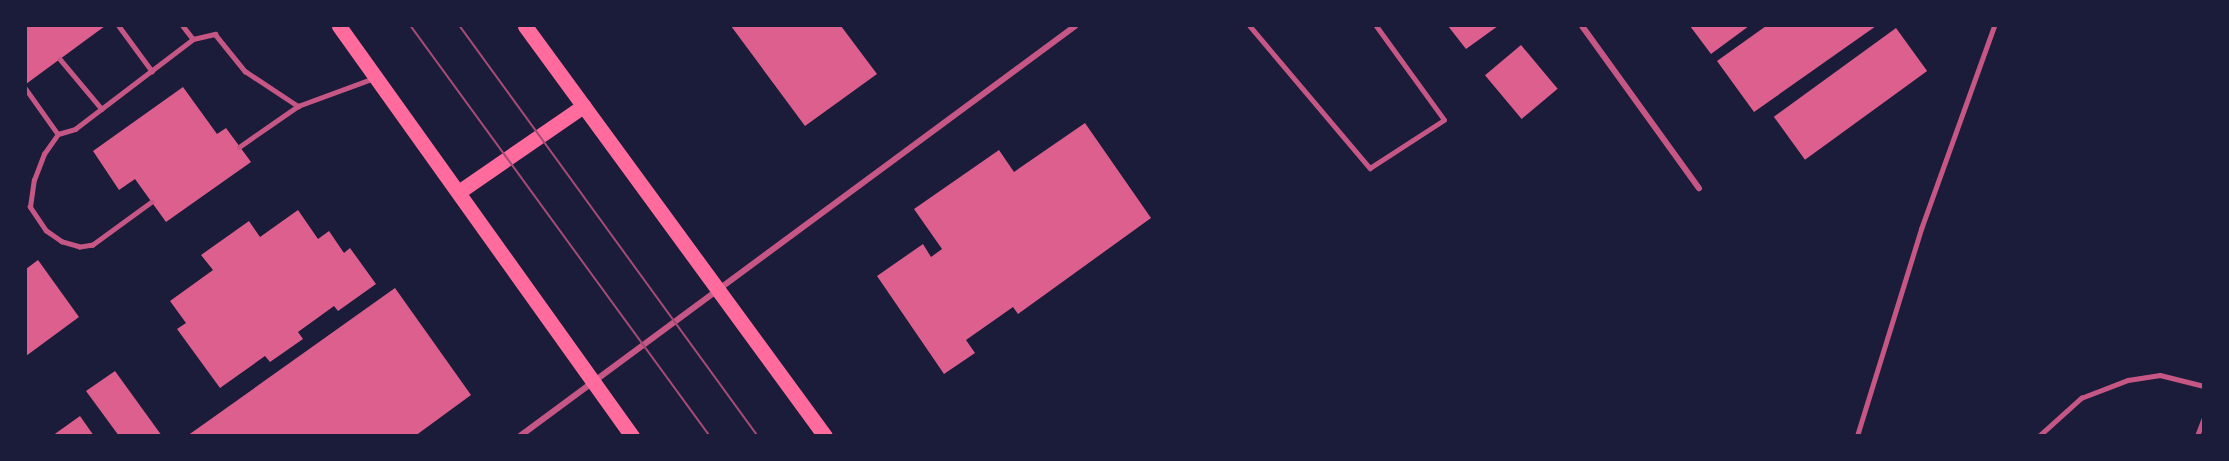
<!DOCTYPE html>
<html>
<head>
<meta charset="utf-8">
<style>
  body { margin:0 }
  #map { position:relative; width:2229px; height:461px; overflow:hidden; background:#1b1b3a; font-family:"Nunito Sans",sans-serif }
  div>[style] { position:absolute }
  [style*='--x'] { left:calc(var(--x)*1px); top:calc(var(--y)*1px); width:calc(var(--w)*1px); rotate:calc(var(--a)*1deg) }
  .building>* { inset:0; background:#dd5f8e; transform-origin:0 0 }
  .service>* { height:4.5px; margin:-2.25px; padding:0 2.25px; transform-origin:2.25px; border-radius:2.25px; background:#c65784 }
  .minor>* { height:6px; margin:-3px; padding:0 3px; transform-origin:3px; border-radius:3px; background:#c65784 }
  .primary>* { height:15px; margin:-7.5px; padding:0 7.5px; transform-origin:7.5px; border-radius:7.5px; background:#ff6b9d }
  .tram>* { height:1.5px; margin:-0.75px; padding:0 0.75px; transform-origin:0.75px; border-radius:0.75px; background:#a44b75 }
  span { translate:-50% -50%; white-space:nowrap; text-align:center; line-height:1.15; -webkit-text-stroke:6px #1b1b3a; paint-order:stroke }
  .frame { position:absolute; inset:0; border:27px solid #1b1b3a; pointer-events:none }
</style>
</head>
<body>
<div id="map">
  <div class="building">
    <div style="clip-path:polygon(26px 26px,105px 26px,26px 84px)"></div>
    <div style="clip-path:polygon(731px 26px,841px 26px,877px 74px,805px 126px)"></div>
    <div style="clip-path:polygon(1448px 26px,1498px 26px,1466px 49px)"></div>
    <div style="clip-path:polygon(1690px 26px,1749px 26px,1711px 54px)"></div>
    <div style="clip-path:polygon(1766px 26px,1876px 26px,1754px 112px,1717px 61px)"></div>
    <div style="left:1896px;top:28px;width:53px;height:151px;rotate:54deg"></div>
    <div style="left:1521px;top:45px;width:57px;height:47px;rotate:50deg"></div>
    <div style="clip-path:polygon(183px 87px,217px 134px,226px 128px,251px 162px,166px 222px,135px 179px,119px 190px,93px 151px)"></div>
    <div style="clip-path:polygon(1085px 123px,1151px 218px,1018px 314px,1013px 307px,966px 340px,975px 353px,944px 374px,877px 276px,923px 244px,931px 257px,942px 249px,914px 209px,999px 150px,1014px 172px)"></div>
    <div style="clip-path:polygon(298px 210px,318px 239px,329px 231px,344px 253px,350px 248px,376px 284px,338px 311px,334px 306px,298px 332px,303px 339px,270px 362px,265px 356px,220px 388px,177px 329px,186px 323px,170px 301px,213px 270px,201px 255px,249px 221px,260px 237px)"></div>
    <div style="clip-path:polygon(38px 260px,79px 317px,26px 356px,26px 269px)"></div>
    <div style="clip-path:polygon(395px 288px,471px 395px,415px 436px,187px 436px)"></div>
    <div style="clip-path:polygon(115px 371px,162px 436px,119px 436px,86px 391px)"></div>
    <div style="clip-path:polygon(80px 416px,94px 436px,52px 436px)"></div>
  </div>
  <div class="service">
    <div style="--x:119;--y:26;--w:56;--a:53.7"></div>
    <div style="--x:183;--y:26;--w:16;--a:52"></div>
    <div style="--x:1250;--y:26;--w:186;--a:49.8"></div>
    <div style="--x:1370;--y:168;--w:88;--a:-33"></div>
    <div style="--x:1444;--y:120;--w:116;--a:-125.9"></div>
    <div style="--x:60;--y:59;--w:65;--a:50"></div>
    <div style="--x:26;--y:89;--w:55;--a:54.6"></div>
    <div style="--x:239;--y:147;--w:72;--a:-34.8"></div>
    <div style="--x:152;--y:202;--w:73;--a:143.9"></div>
    <div style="--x:93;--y:245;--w:13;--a:171"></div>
    <div style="--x:80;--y:247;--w:19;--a:-164"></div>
    <div style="--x:62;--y:242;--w:19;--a:-145"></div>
    <div style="--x:46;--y:231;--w:29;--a:-124"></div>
    <div style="--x:30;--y:207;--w:27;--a:-82"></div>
    <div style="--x:34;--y:180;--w:28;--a:-69"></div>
    <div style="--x:44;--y:154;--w:24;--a:-55"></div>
    <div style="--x:58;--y:134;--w:18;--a:-16"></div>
    <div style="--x:75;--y:129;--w:148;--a:-37.3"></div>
    <div style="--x:193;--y:39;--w:23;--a:-13"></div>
    <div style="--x:215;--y:34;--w:48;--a:51"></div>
    <div style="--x:245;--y:71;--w:64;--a:33.4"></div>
    <div style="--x:298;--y:106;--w:81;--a:-20.2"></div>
    <div style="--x:1857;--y:436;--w:217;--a:-72.8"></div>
    <div style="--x:1921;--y:229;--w:216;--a:-70.2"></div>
    <div style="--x:2039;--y:436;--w:57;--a:-42.1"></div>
    <div style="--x:2081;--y:398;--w:50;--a:-21"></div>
    <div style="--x:2128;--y:380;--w:32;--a:-9"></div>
    <div style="--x:2160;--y:375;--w:45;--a:14"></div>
    <div style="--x:2197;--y:436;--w:19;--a:-69"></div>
  </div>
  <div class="minor">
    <div style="--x:1582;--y:26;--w:200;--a:54.2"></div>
    <div style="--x:520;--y:436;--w:690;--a:-36.45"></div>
  </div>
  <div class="primary">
    <div style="--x:339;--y:26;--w:504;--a:54.45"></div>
    <div style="--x:525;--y:26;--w:508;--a:53.81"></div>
    <div style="--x:460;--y:191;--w:150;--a:-34.6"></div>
  </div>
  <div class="tram">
    <div style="--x:411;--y:26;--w:507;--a:53.9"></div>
    <div style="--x:460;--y:26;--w:507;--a:53.99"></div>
  </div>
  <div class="frame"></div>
</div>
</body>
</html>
